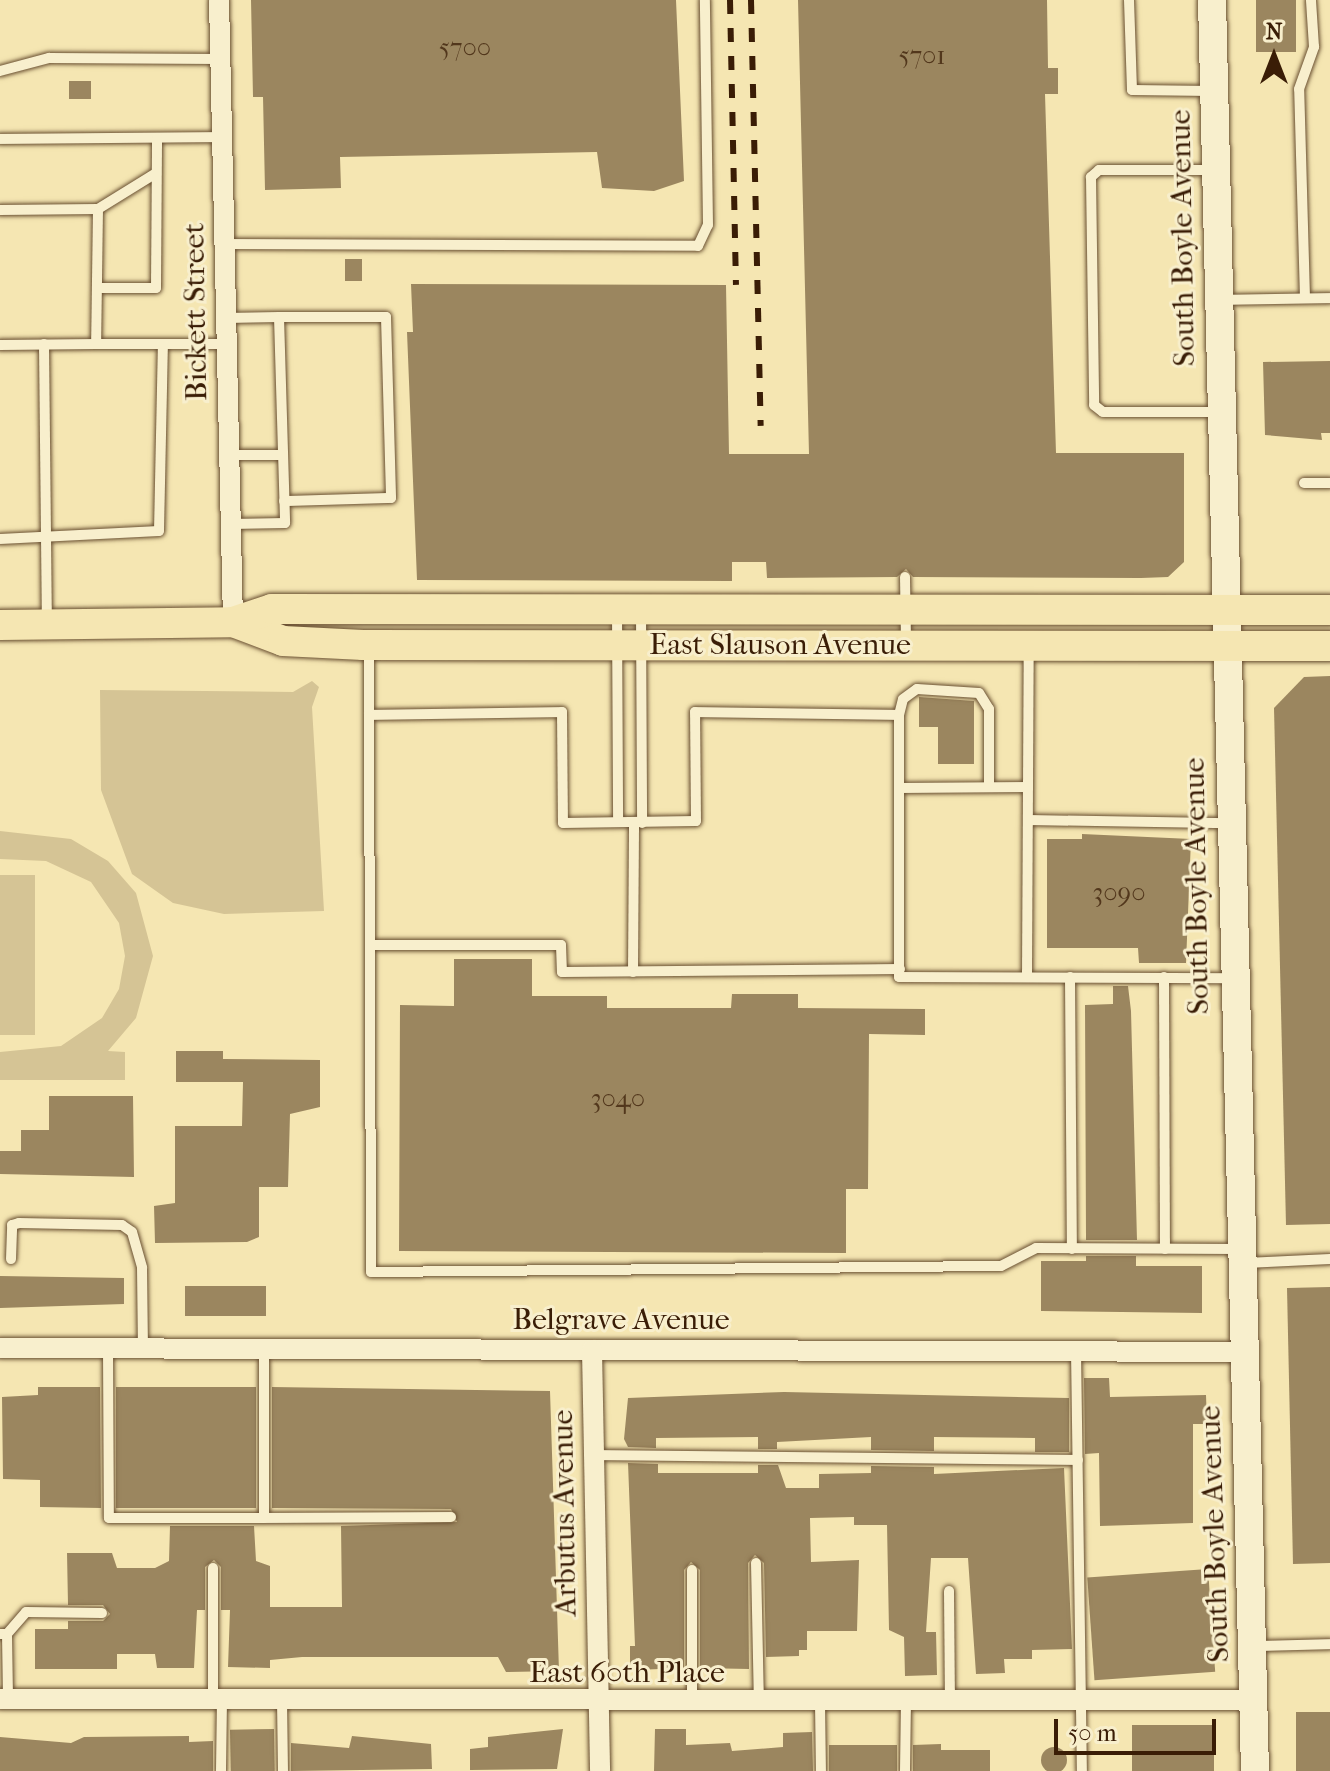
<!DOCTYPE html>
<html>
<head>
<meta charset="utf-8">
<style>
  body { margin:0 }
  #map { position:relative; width:1330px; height:1771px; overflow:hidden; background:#f5e6b2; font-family:"IM FELL French Canon",serif }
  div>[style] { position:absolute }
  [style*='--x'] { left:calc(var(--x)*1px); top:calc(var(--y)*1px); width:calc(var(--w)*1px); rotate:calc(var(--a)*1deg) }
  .green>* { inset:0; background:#d5c495; transform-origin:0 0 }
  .building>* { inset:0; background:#9b865f; transform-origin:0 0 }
  .round { border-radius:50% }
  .roads { filter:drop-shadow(0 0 2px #694f31) drop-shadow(0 0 2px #694f31) }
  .lane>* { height:10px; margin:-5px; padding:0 5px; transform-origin:5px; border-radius:5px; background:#f8efcd }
  .street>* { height:20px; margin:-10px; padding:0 10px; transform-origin:10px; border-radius:10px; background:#f8efcd }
  .secondary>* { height:28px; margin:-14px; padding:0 14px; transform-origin:14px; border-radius:14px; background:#f8efcd }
  .primary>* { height:30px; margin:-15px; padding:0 15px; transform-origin:15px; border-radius:15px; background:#f5e6b2 }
  .rail>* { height:6px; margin-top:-3px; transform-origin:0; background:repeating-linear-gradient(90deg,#3a1d06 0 14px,transparent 0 28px) }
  span { translate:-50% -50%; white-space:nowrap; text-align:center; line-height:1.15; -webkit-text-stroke:6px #f8efcd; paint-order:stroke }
  .number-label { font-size:26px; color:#52371c }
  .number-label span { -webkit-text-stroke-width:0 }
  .street-label { font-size:30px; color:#3a1d06 }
  .north { position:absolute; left:1234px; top:16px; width:80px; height:80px; -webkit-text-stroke:6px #f8efcd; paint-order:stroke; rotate:0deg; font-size:22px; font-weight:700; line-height:32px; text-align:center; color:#3a1d06 }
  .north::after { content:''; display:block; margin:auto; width:28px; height:36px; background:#3a1d06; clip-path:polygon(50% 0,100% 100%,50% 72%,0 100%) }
  .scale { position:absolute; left:1054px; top:1719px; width:162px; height:36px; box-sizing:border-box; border:4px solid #3a1d06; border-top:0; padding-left:10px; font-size:24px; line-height:28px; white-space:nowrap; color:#3a1d06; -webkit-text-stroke:6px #f8efcd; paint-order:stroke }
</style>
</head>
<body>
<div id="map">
  <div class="green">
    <div style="clip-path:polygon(312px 681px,319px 687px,312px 707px,324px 911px,224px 914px,173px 903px,132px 874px,101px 790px,100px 690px,293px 692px)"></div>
    <div style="clip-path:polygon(0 831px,71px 839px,108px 861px,136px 893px,153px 956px,136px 1018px,108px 1051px,125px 1052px,125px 1080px,0 1080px,0 1052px,61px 1046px,102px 1018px,119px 989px,125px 956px,119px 923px,91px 882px,46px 861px,0 859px)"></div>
    <div style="left:0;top:875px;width:35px;height:160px"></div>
  </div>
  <div class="building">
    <div style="clip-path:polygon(251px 0,676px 0,684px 181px,654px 191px,602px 188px,597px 152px,340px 157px,341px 188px,265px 190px,263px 97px,253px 97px)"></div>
    <div style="clip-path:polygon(798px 0,1047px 0,1048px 68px,1058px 68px,1058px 94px,1045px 94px,1056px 453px,1184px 453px,1184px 562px,1168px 577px,1141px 578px,913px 577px,906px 569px,897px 577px,767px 578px,766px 562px,732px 562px,732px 581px,417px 580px,407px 332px,413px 332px,411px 284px,726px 285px,729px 454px,809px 454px)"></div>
    <div style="left:1256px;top:0;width:40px;height:52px"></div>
    <div style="left:69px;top:81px;width:22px;height:18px"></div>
    <div style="left:345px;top:259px;width:17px;height:22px"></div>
    <div style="clip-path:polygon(1330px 361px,1330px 433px,1321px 433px,1322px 440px,1265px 435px,1263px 362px)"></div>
    <div style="clip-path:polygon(1330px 676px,1330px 1224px,1286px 1225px,1274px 708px,1304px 677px)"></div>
    <div style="clip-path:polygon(919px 697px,974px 701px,974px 764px,938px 764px,938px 727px,919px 727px)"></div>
    <div style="clip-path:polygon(1082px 834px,1191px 839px,1186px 963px,1139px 963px,1138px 948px,1047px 948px,1047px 839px,1082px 839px)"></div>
    <div style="clip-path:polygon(454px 959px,532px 959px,532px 996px,607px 996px,607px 1008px,731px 1008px,732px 994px,798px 994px,798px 1008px,925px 1009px,925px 1035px,869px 1034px,868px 1189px,846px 1189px,846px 1253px,399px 1251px,400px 1005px,454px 1006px)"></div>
    <div style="clip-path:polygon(1113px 986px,1128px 986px,1131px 1011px,1137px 1240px,1086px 1240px,1085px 1005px,1113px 1004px)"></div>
    <div style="clip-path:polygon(176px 1051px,223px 1051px,223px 1059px,320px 1060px,320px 1107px,290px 1114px,288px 1187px,259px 1187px,259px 1237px,247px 1242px,155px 1243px,154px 1206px,175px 1203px,175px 1126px,242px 1126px,243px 1082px,176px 1082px)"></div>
    <div style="clip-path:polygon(49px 1096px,133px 1096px,134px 1177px,0 1174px,0 1151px,21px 1151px,21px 1130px,49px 1130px)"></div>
    <div style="clip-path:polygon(1086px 1256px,1136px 1256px,1136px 1266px,1202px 1266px,1202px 1313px,1041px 1311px,1041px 1261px,1086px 1261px)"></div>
    <div style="clip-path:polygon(0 1276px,124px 1278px,124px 1304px,0 1308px)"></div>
    <div style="left:185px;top:1286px;width:81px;height:30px"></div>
    <div style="clip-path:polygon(1330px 1287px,1330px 1563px,1293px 1564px,1287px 1288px)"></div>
    <div style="clip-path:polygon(1084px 1378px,1109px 1378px,1110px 1397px,1206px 1395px,1207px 1424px,1193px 1424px,1193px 1523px,1100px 1526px,1099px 1453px,1085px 1454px)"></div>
    <div style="clip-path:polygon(38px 1387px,100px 1387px,101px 1508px,40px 1507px,40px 1480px,3px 1479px,2px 1397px,38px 1395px)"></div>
    <div style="left:116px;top:1387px;width:140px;height:121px"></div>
    <div style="clip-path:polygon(272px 1387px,550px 1391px,559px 1671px,506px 1672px,498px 1657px,302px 1657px,270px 1660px,270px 1668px,228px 1667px,230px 1610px,221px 1610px,221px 1567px,214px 1560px,205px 1567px,205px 1610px,197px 1610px,194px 1668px,157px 1668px,155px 1654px,117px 1654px,117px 1669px,35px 1669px,35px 1629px,68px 1629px,68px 1621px,103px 1621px,110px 1614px,103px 1605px,68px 1605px,67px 1553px,112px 1553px,117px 1568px,155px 1568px,169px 1561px,170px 1526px,254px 1526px,256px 1561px,270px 1566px,270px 1607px,342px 1607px,341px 1526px,457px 1522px,451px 1509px,272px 1508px)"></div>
    <div style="clip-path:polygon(784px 1392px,1069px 1398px,1069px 1452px,1035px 1452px,1035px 1438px,934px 1437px,934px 1451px,871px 1450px,871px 1437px,777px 1442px,777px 1449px,758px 1449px,758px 1437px,656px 1438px,656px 1448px,628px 1447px,624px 1439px,628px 1398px)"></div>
    <div style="clip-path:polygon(628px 1463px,658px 1464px,658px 1473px,758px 1473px,758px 1465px,778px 1465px,786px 1488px,819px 1488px,819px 1474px,871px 1473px,871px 1466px,934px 1467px,934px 1474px,1064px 1468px,1072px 1649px,1032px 1650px,1032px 1659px,1004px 1659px,1005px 1673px,976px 1674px,968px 1558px,931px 1558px,926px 1632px,936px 1632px,937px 1675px,905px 1676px,904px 1637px,889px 1630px,887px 1525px,854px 1525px,854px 1517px,810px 1518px,811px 1562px,859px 1560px,857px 1631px,807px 1631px,807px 1650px,799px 1650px,799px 1656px,766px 1657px,764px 1563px,755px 1555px,748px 1563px,749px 1669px,700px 1668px,700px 1570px,691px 1562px,684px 1570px,684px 1668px,636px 1670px,630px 1665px,630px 1646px,635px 1646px)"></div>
    <div style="left:1208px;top:1569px;width:103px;height:121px;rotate:86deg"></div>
    <div style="left:1296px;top:1712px;width:34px;height:59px"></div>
    <div style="left:1132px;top:1725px;width:82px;height:46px"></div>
    <div style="left:274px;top:1729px;width:42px;height:44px;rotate:89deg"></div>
    <div style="clip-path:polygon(563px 1729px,557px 1769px,470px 1770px,470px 1749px,488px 1747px,488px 1737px)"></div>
    <div style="clip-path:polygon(655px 1729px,686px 1729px,686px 1745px,730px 1743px,732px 1751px,783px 1747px,783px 1733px,812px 1732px,813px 1771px,654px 1771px)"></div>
    <div style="clip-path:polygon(189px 1736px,189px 1742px,213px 1741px,213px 1771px,0 1771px,0 1737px,71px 1743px,84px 1737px)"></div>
    <div style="clip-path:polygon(352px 1736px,431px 1744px,432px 1769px,291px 1771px,291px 1743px,349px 1748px)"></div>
    <div style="clip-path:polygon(941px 1744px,941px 1750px,990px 1750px,990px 1771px,913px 1771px,913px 1745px)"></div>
    <div style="left:829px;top:1745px;width:68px;height:26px"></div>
    <div class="round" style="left:1041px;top:1747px;width:26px;height:26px"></div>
  </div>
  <div class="roads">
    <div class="lane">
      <div style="--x:1129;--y:0;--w:90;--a:88.1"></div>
      <div style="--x:1132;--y:90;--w:79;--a:0.7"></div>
      <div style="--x:0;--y:71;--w:51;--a:-14.9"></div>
      <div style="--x:49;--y:58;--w:171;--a:0.3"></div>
      <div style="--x:0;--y:139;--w:222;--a:-0.5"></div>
      <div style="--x:1213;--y:170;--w:114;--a:180"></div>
      <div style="--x:1099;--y:170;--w:11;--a:139"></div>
      <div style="--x:1091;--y:177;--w:228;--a:89.2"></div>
      <div style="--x:1094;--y:405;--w:11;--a:38"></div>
      <div style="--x:1103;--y:412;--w:117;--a:0"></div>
      <div style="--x:98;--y:209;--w:68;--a:-31.8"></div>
      <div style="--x:0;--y:210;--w:98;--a:-0.6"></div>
      <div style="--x:98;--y:209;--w:135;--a:90.8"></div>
      <div style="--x:96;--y:344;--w:96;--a:179.4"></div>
      <div style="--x:225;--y:244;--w:473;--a:0.2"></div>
      <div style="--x:698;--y:246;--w:23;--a:-65"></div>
      <div style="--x:708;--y:225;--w:225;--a:-90.8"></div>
      <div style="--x:97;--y:288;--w:59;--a:0"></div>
      <div style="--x:156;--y:288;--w:150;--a:-89.6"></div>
      <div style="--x:1305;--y:298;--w:209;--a:-91.6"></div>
      <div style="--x:1299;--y:89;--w:45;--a:-70.3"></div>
      <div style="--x:1314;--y:47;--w:47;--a:-93.7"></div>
      <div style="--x:1220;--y:300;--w:110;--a:-1"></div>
      <div style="--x:279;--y:317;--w:107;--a:0"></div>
      <div style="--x:386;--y:317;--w:181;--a:88.4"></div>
      <div style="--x:391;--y:498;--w:107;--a:178.4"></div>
      <div style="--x:226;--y:318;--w:53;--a:-1.1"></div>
      <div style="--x:279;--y:317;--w:206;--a:88.3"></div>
      <div style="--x:285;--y:523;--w:54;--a:178.9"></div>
      <div style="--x:44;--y:344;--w:279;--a:89.4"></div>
      <div style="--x:96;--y:344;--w:131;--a:0"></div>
      <div style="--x:229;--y:455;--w:54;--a:0"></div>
      <div style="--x:1304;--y:483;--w:26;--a:0"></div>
      <div style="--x:0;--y:539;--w:159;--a:-2.9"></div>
      <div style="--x:159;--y:531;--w:187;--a:-88.8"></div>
      <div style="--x:905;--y:577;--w:66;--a:89.1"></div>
      <div style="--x:617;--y:612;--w:209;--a:89.7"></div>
      <div style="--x:641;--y:613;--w:210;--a:89.7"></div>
      <div style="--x:369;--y:649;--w:66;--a:90"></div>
      <div style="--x:369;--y:715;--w:193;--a:-0.9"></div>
      <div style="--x:562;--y:712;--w:111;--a:89.5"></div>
      <div style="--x:563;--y:823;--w:133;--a:-0.9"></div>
      <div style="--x:696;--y:821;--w:109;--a:-90.5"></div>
      <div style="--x:695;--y:712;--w:204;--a:0.8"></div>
      <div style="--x:899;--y:715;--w:262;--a:90"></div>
      <div style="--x:899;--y:977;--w:334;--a:0.2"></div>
      <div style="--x:369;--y:715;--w:557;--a:89.79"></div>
      <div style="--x:371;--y:1272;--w:630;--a:-0.55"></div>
      <div style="--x:1001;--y:1266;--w:39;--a:-27"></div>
      <div style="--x:1036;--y:1248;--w:202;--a:0.3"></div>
      <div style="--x:899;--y:715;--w:16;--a:-76"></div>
      <div style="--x:903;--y:699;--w:17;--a:-36"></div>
      <div style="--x:917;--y:689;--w:62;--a:3.7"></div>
      <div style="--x:979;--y:693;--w:19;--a:58"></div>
      <div style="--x:989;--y:709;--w:78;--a:90"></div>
      <div style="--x:899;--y:788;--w:129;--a:-0.4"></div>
      <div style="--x:1028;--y:820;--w:201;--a:0.9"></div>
      <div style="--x:370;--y:945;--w:191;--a:0"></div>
      <div style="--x:561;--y:945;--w:27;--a:88"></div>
      <div style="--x:562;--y:972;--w:338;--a:-0.5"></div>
      <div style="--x:633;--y:972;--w:150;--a:-89.6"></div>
      <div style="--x:1027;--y:977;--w:328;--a:-89.7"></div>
      <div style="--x:1070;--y:977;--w:272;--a:89.6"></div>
      <div style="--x:1164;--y:977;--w:272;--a:89.8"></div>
      <div style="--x:11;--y:1259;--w:34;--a:-88"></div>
      <div style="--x:12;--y:1225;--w:7;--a:-16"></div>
      <div style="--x:19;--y:1223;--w:103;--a:1.1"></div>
      <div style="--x:122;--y:1225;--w:12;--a:35"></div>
      <div style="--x:132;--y:1232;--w:37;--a:74"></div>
      <div style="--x:142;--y:1268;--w:81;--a:89.3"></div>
      <div style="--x:1246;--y:1263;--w:84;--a:-2.7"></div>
      <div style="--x:108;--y:1349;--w:169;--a:89.7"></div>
      <div style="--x:109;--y:1518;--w:155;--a:0"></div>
      <div style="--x:264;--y:1518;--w:167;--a:-90"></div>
      <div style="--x:1076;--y:1350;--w:421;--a:89.2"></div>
      <div style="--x:594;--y:1455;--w:484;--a:0.6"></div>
      <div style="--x:264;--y:1518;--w:187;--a:-0.3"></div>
      <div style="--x:756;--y:1563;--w:138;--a:88.8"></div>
      <div style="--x:213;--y:1568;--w:132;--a:90"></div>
      <div style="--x:692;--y:1570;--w:132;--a:90"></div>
      <div style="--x:949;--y:1591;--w:109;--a:89.5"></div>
      <div style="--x:0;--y:1634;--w:7;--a:0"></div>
      <div style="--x:7;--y:1634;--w:65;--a:89.1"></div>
      <div style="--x:7;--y:1634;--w:29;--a:-49"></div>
      <div style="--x:26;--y:1612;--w:76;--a:0.8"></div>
      <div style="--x:1255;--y:1646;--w:75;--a:-1.5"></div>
      <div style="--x:282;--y:1700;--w:71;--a:89.2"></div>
      <div style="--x:820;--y:1703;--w:68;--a:89.2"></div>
      <div style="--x:221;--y:1771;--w:71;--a:-89.2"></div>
      <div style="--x:905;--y:1771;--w:70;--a:-89.2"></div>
    </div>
    <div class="street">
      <div style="--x:219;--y:0;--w:622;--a:88.71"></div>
      <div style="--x:0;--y:1348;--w:1243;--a:0.18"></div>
      <div style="--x:592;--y:1350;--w:421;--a:88.9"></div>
      <div style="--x:0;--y:1699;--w:1254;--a:0.05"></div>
    </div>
    <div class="secondary">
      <div style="--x:1212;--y:0;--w:1772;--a:88.61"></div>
    </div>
    <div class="primary">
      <div style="--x:233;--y:622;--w:53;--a:20.8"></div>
      <div style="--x:283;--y:641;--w:80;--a:2.9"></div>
      <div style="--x:363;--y:645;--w:967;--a:0.06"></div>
      <div style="--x:0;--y:625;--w:233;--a:-0.7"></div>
      <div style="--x:233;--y:622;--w:41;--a:-18.4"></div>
      <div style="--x:272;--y:609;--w:1058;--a:0.05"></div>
    </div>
  </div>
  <div class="rail">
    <div style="--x:730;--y:0;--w:285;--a:88.8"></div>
    <div style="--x:751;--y:0;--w:426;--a:88.7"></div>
  </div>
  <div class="number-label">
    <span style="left:465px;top:48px">5700</span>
    <span style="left:922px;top:56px">5701</span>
    <span style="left:1119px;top:893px">3090</span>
    <span style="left:618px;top:1099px">3040</span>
  </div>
  <div class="street-label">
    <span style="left:1183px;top:238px;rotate:-91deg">South Boyle Avenue</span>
    <span style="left:196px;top:312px;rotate:-91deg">Bickett Street</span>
    <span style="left:780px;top:645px">East Slauson Avenue</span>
    <span style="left:1197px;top:886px;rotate:-91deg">South Boyle Avenue</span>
    <span style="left:621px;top:1320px">Belgrave Avenue</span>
    <span style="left:565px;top:1513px;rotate:-91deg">Arbutus Avenue</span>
    <span style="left:1215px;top:1534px;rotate:-92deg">South Boyle Avenue</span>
    <span style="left:627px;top:1673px">East 60th Place</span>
  </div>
  <div class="north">N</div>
  <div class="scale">50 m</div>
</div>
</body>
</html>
